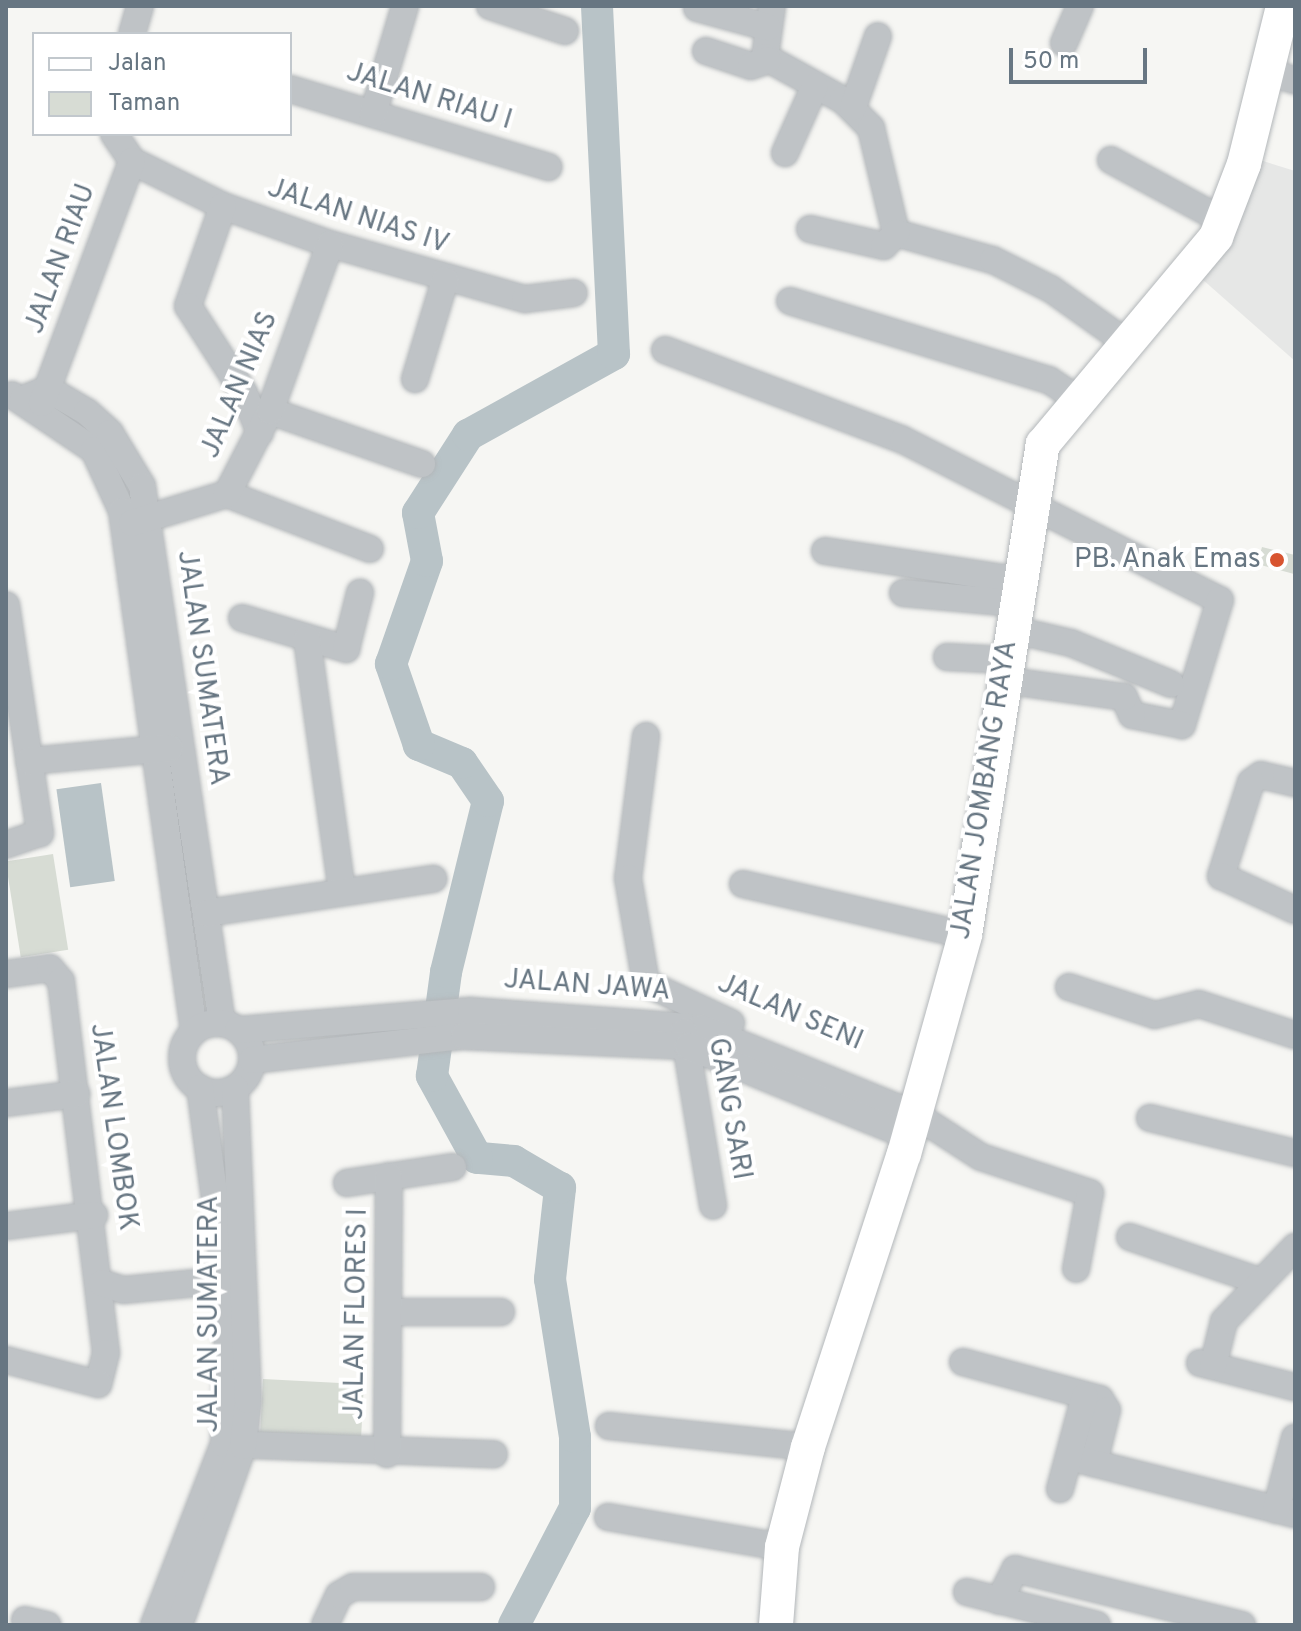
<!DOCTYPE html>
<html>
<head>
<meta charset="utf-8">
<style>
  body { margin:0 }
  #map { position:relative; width:1301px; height:1631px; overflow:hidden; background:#f6f6f3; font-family:Overpass,sans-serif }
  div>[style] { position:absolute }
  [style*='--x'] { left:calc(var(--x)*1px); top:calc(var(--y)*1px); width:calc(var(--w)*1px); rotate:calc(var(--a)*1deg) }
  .built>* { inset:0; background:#e6e7e6 }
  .green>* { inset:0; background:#d7dcd4; transform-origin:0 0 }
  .water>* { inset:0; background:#b8c3c7; transform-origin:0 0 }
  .river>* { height:32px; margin:-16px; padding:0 16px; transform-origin:16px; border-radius:16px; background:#b8c3c7 }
  .roads { filter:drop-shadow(0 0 2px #b3b7ba) drop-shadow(0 0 2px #b3b7ba) }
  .minor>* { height:26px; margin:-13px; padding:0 13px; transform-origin:13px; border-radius:13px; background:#bfc3c6 }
  .minor>.ring { margin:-13px; padding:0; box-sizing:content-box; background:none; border:26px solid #bfc3c6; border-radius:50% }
  .major>* { height:34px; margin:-17px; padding:0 17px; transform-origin:17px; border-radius:17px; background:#fff }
  .dots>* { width:22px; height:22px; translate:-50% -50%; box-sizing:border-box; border:4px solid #fff; border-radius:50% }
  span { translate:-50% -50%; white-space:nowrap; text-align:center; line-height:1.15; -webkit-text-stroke:8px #fff; paint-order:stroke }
  .street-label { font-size:28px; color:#677682 }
  .poi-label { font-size:28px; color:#677682 }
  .right { translate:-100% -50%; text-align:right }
  .frame { position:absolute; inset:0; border:8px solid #677682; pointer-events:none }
  .legend { position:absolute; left:32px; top:32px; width:260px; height:104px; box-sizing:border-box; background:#fff; border:2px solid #c2c8cd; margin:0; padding:10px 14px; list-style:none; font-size:24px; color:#677682 }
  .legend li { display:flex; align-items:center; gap:16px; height:40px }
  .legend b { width:40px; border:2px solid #c2c8cd }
  .scale { position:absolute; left:1009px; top:48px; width:138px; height:36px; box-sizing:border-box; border:4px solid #677682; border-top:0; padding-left:10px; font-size:24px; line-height:28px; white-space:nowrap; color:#677682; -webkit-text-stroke:6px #fff; paint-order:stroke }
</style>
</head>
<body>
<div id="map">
  <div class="built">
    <div style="clip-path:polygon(1260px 160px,1295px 171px,1295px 361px,1202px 279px)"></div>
  </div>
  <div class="green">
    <div style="clip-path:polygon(1262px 547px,1295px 555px,1294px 574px,1257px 564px)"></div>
    <div style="left:53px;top:854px;width:97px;height:48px;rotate:81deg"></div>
    <div style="left:263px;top:1379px;width:101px;height:59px;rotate:3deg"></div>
  </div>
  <div class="water">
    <div style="left:101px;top:783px;width:99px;height:45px;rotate:82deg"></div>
  </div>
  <div class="river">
    <div style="--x:514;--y:1625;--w:132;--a:-62.5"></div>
    <div style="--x:575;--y:1508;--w:71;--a:-90"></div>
    <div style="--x:575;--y:1437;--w:160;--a:-99"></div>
    <div style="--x:550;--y:1279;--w:92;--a:-83.7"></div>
    <div style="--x:560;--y:1188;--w:53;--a:-149.6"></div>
    <div style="--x:514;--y:1161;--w:37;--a:-175"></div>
    <div style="--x:477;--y:1158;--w:94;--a:-118.8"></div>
    <div style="--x:432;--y:1076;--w:105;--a:-82.3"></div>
    <div style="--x:446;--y:972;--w:176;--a:-76.2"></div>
    <div style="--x:488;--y:801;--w:46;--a:-124.4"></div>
    <div style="--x:462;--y:763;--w:47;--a:-157.3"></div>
    <div style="--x:419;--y:745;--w:86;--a:-109.1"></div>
    <div style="--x:391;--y:664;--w:109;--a:-70.7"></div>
    <div style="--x:427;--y:561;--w:49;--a:-100.6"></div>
    <div style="--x:418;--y:513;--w:93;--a:-57.3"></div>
    <div style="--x:468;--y:435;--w:167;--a:-29"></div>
    <div style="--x:614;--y:354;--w:348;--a:-92.8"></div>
  </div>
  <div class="roads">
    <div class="minor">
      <div style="--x:490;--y:6;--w:79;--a:18.4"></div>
      <div style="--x:772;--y:6;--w:51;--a:97.8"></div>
      <div style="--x:765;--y:57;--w:89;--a:28.9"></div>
      <div style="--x:843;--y:100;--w:40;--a:45"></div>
      <div style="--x:871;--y:128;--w:108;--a:76.6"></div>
      <div style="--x:896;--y:233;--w:101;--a:15.6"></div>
      <div style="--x:993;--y:260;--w:65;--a:26.6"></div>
      <div style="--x:1051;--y:289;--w:93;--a:35.4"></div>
      <div style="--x:697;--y:8;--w:73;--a:15.2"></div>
      <div style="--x:132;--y:34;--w:29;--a:-74"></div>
      <div style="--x:1064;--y:43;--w:40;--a:-66.6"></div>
      <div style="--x:706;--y:51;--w:47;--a:18.4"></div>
      <div style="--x:751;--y:66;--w:18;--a:-19"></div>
      <div style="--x:1268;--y:72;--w:28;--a:17"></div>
      <div style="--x:290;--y:89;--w:270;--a:16.8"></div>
      <div style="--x:853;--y:107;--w:75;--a:-70.6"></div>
      <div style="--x:373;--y:114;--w:113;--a:-73.5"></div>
      <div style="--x:114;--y:134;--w:32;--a:56"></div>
      <div style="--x:132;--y:161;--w:102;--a:26.3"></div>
      <div style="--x:223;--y:206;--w:114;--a:19.6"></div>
      <div style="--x:330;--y:244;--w:203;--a:15.8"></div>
      <div style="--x:525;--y:299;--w:49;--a:-7"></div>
      <div style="--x:785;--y:153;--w:73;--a:-65.9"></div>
      <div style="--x:1111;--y:160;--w:128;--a:28.4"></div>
      <div style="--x:223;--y:206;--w:106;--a:109.3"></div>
      <div style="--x:188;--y:306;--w:103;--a:57.2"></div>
      <div style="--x:244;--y:393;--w:43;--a:68.2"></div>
      <div style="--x:810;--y:229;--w:76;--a:12.9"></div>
      <div style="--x:884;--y:246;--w:18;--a:-47"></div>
      <div style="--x:790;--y:301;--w:271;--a:17"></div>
      <div style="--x:1049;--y:380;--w:32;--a:34"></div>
      <div style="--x:665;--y:350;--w:254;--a:20.7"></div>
      <div style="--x:903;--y:440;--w:355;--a:26.8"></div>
      <div style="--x:1220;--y:600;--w:131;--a:106.9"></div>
      <div style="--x:1182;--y:725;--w:51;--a:-168.7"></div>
      <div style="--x:1132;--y:715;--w:20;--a:-114"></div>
      <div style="--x:1124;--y:697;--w:122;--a:-172"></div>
      <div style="--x:415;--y:379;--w:103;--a:-73.1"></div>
      <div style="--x:12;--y:395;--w:99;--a:33.9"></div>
      <div style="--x:94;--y:450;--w:67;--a:65.3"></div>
      <div style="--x:122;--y:511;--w:525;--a:82.12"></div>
      <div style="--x:23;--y:399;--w:27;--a:-22"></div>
      <div style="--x:48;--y:389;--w:45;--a:30.5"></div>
      <div style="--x:87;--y:412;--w:31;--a:42"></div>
      <div style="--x:110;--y:433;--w:62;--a:58.9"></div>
      <div style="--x:142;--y:486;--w:543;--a:81.53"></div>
      <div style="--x:42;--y:403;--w:258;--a:-69.6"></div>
      <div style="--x:270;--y:411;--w:161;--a:19.2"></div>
      <div style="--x:227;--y:494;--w:153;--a:21"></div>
      <div style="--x:132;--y:523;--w:99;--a:-17"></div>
      <div style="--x:227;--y:494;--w:93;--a:-62.6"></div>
      <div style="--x:270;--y:411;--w:177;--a:-70.2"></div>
      <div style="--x:825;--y:551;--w:193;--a:8.6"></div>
      <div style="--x:903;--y:593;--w:110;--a:5.2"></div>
      <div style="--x:6;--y:605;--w:231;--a:81.5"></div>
      <div style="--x:40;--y:833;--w:36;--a:161"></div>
      <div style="--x:242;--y:618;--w:109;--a:16.6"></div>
      <div style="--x:346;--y:649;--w:58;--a:-76"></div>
      <div style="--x:1010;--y:629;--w:63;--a:12.9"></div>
      <div style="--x:1071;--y:643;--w:108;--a:22.3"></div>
      <div style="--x:307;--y:639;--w:255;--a:82.1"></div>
      <div style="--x:947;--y:657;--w:59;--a:2.9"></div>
      <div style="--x:646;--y:736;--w:143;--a:97.2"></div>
      <div style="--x:628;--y:878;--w:107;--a:80.3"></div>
      <div style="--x:646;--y:983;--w:94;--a:25.2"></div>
      <div style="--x:29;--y:761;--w:141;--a:-5.3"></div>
      <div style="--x:1295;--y:783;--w:35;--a:-167"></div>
      <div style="--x:1261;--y:775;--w:12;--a:145"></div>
      <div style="--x:1251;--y:782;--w:99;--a:107.7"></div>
      <div style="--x:1221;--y:876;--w:81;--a:24.7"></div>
      <div style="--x:743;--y:884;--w:228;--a:12.9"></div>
      <div style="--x:207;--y:913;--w:229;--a:-8.6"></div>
      <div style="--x:6;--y:974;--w:44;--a:-7.8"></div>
      <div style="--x:50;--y:968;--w:17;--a:50"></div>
      <div style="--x:61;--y:981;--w:375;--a:83.1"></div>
      <div style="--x:106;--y:1353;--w:32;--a:104"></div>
      <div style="--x:98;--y:1384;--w:95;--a:-165.4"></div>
      <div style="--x:1069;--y:987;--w:90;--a:18"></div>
      <div style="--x:1155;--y:1015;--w:45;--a:-14"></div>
      <div style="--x:1199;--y:1004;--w:101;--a:17.9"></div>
      <div class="ring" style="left:182px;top:1023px;width:44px;height:44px"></div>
      <div style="--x:238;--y:1030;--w:234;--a:-4.7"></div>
      <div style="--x:471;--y:1011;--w:231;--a:4.2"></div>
      <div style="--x:701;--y:1028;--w:232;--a:22"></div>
      <div style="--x:916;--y:1115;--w:77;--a:32.9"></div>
      <div style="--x:981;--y:1157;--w:115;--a:18.3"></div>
      <div style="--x:1090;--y:1193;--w:77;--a:100.4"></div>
      <div style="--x:684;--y:1032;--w:176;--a:80.5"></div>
      <div style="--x:252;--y:1060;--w:213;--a:-6.5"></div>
      <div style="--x:464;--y:1036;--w:224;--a:2.6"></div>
      <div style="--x:688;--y:1046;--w:239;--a:22.2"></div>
      <div style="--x:6;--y:1103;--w:71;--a:-7.3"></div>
      <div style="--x:1150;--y:1118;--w:149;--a:13.6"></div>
      <div style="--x:347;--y:1183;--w:107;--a:-8.6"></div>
      <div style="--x:6;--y:1226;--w:89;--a:-7.1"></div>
      <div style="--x:1130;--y:1237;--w:139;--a:18.8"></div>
      <div style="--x:102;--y:1283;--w:22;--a:18"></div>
      <div style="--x:123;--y:1290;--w:74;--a:-5.4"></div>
      <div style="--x:197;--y:1283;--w:45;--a:-18"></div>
      <div style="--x:391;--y:1312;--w:110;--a:0"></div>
      <div style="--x:963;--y:1362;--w:142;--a:15.1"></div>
      <div style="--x:1100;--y:1399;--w:13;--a:58"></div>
      <div style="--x:1107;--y:1410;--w:55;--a:103.8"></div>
      <div style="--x:1200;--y:1363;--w:98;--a:14.2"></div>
      <div style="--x:1213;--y:1366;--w:46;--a:-76.3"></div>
      <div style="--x:1224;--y:1321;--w:103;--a:-46.2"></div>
      <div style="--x:609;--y:1426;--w:200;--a:6"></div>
      <div style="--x:228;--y:1444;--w:266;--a:2.2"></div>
      <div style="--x:387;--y:1454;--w:278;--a:-89.6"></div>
      <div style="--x:1069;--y:1457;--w:233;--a:14.2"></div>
      <div style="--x:1060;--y:1489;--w:96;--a:-75"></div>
      <div style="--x:1276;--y:1510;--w:75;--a:-75.4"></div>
      <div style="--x:608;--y:1517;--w:177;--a:9.8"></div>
      <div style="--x:967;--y:1592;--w:134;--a:14.2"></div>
      <div style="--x:999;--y:1601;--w:36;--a:-63"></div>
      <div style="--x:1015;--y:1569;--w:234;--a:13.9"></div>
      <div style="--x:25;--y:1620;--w:23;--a:13"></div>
      <div style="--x:154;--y:1625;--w:194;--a:-68.9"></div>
      <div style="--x:224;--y:1444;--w:140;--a:-88"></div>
      <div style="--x:229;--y:1304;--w:218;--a:-97.6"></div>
      <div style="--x:179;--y:1625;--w:190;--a:-70.3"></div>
      <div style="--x:243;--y:1446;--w:46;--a:-83.8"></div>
      <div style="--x:248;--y:1400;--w:312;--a:-92.4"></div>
      <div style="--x:325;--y:1625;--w:33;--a:-65"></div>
      <div style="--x:339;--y:1595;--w:16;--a:-30"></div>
      <div style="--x:353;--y:1587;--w:128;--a:0"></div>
    </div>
    <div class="major">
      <div style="--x:776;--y:1625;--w:78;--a:-85.6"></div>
      <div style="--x:782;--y:1547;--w:103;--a:-75.4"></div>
      <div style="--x:808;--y:1447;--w:308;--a:-71.9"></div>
      <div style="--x:904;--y:1154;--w:227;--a:-74.4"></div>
      <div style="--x:965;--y:935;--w:497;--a:-81"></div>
      <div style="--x:1043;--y:444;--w:270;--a:-50.1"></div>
      <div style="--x:1216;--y:237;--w:78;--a:-69"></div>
      <div style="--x:1244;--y:164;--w:163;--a:-76.1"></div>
    </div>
  </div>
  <div class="dots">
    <div style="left:1277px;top:560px;background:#d85430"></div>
  </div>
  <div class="street-label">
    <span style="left:429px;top:97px;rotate:17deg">JALAN RIAU I</span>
    <span style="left:358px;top:217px;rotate:18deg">JALAN NIAS IV</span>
    <span style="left:61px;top:259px;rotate:-70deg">JALAN RIAU</span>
    <span style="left:240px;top:385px;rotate:-67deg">JALAN NIAS</span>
    <span style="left:202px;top:668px;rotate:82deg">JALAN SUMATERA</span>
    <span style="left:985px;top:790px;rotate:-81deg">JALAN JOMBANG RAYA</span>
    <span style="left:587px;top:986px;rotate:4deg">JALAN JAWA</span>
    <span style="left:790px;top:1013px;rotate:23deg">JALAN SENI</span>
    <span style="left:729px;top:1109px;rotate:80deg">GANG SARI</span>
    <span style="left:113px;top:1127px;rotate:82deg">JALAN LOMBOK</span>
    <span style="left:210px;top:1314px;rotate:-90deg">JALAN SUMATERA</span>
    <span style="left:357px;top:1314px;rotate:-89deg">JALAN FLORES I</span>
  </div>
  <div class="poi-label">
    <span class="right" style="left:1261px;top:560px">PB. Anak Emas</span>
  </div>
  <div class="frame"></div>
  <ul class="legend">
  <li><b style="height:10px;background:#fff"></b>Jalan</li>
  <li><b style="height:22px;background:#d7dcd4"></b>Taman</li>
  </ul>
  <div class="scale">50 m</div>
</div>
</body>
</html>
